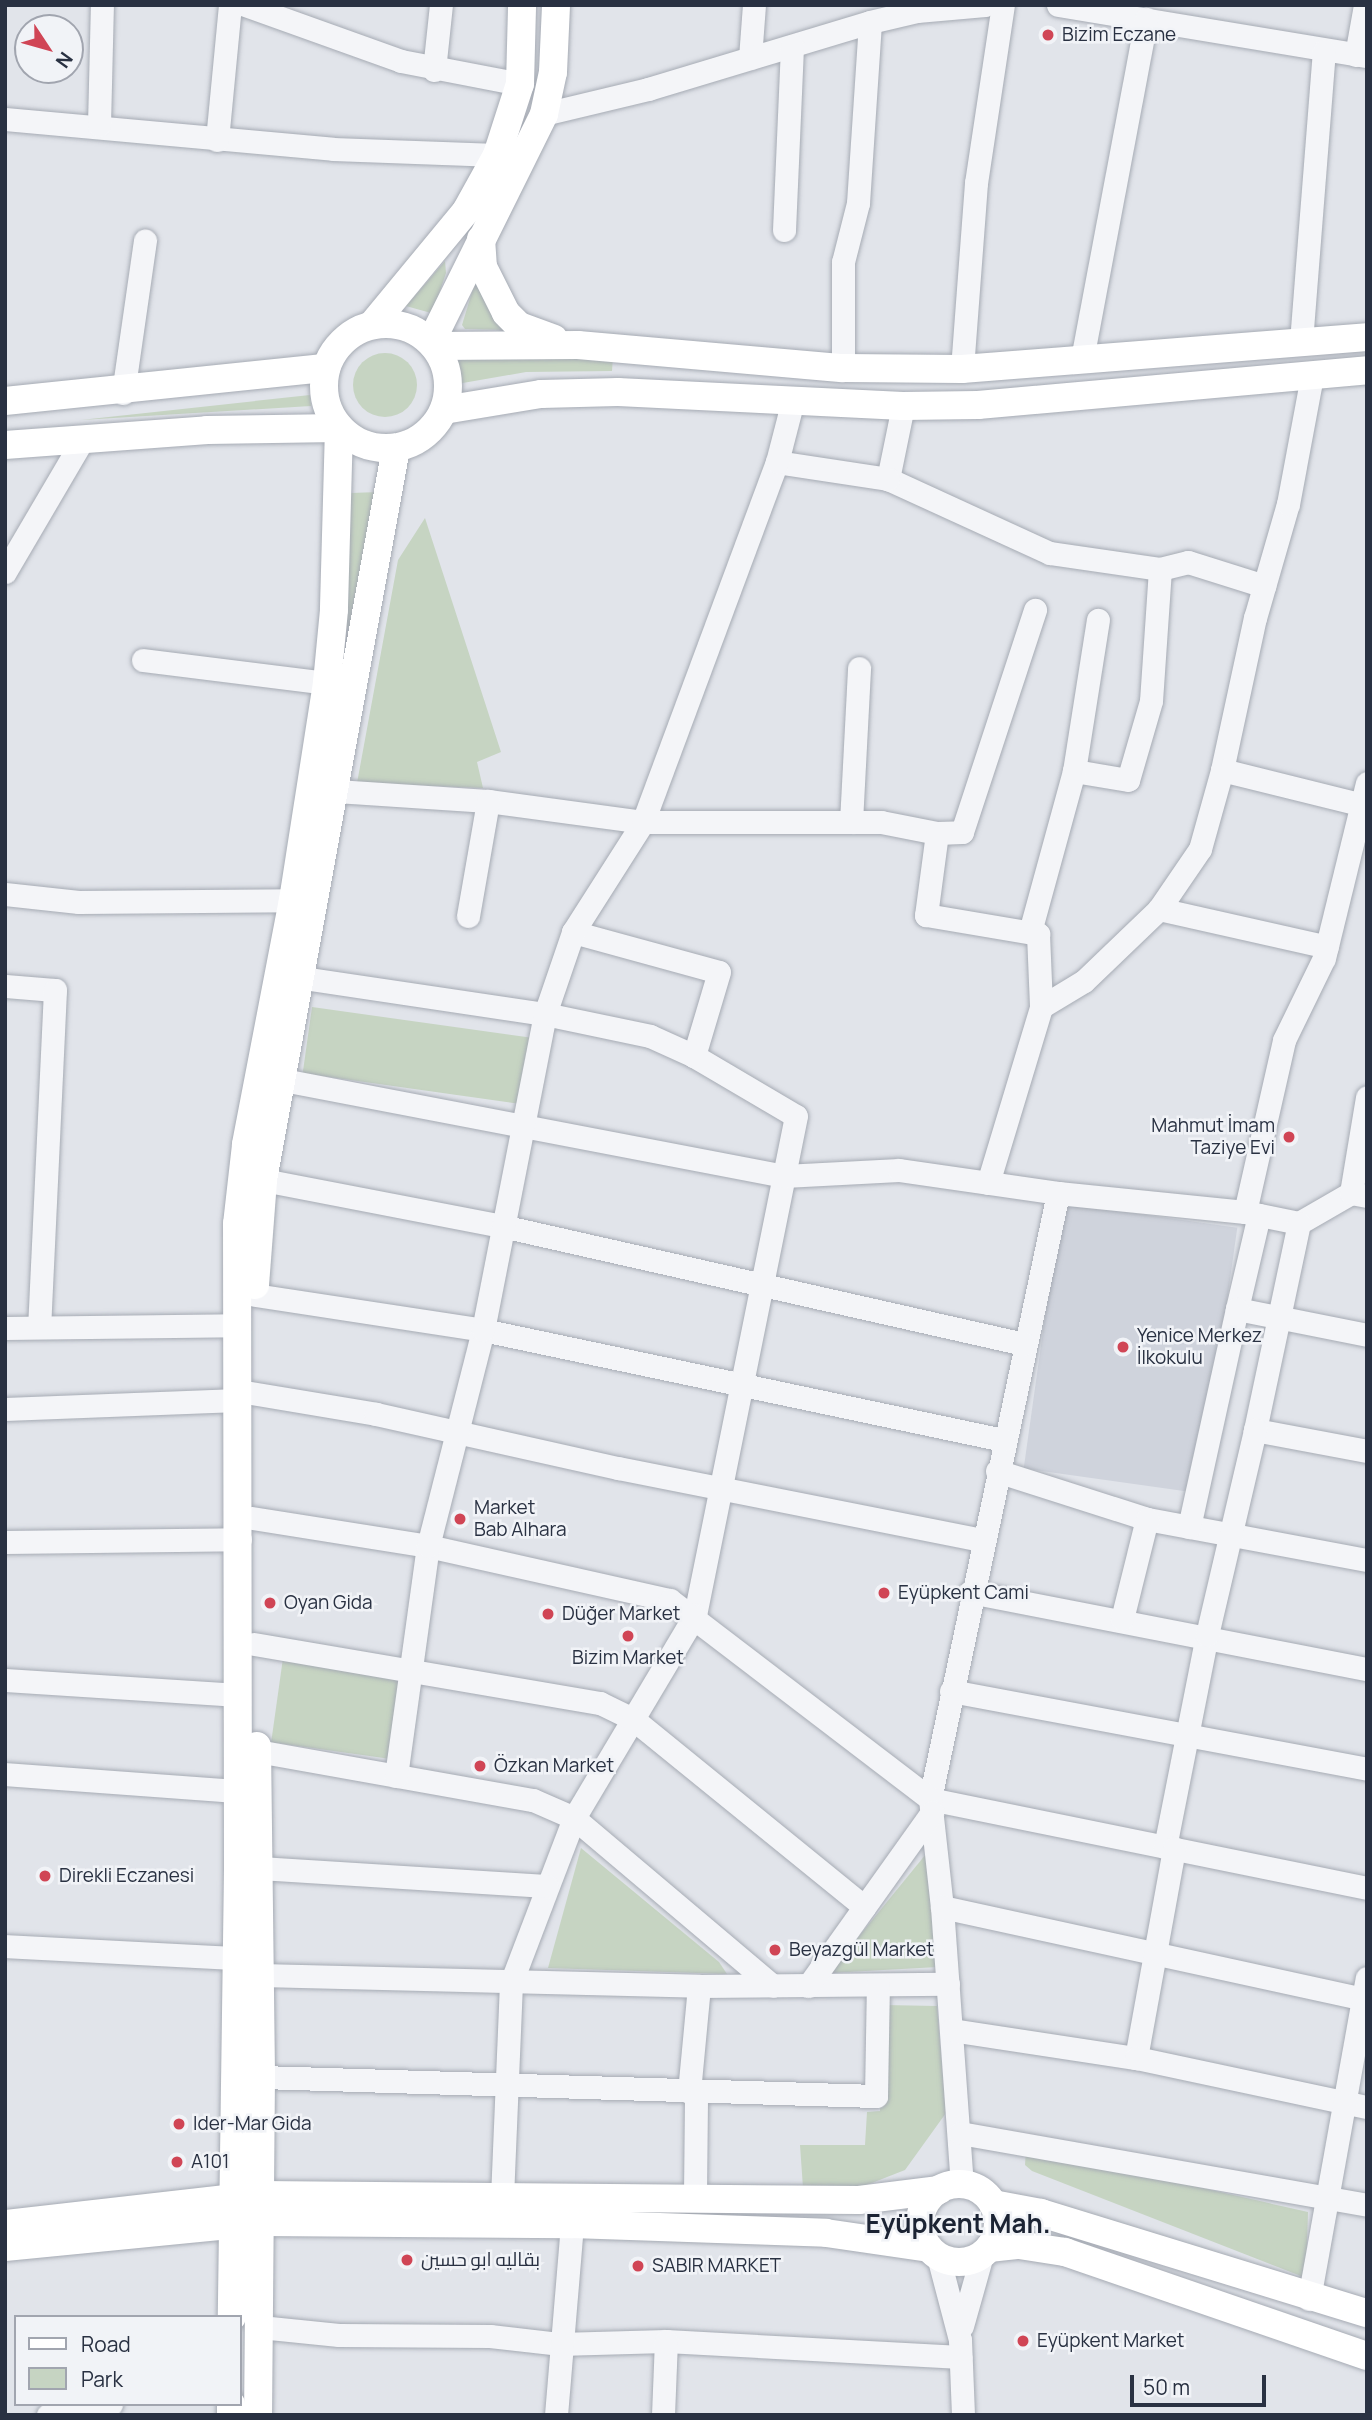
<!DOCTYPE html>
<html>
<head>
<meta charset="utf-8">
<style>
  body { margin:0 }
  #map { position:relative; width:1372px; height:2420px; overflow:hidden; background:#e1e4ea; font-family:Manrope,Cairo,sans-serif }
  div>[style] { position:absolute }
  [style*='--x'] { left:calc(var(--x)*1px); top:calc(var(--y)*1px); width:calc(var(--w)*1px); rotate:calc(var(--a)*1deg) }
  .built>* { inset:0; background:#cfd3dc; transform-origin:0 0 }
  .green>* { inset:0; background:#c6d4c2; transform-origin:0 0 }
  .round { border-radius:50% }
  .roads { filter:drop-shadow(0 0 2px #a6abb4) drop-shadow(0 0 2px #a6abb4) }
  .minor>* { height:23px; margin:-11.5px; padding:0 11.5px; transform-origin:11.5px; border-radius:11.5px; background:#f4f5f8 }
  .major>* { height:28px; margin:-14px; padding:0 14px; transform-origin:14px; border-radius:14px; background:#fff }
  .major>.ring { margin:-14px; padding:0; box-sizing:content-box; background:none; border:28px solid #fff; border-radius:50% }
  .dots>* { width:19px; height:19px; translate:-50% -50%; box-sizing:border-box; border:4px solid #f1f3f7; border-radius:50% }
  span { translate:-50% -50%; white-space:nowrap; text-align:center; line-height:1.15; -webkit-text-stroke:5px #f1f3f7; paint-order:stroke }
  .poi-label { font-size:19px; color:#293142 }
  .left { translate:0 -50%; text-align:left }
  .right { translate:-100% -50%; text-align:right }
  .district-label { font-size:26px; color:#1b2333; font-weight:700 }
  .frame { position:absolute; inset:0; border:7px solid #293142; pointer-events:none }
  .legend { position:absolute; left:14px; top:2315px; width:228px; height:91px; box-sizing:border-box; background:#f1f3f7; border:2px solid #a1a5af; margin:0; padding:9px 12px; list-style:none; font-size:21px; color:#293142 }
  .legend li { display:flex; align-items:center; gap:14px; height:35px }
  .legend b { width:35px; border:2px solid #a1a5af }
  .north { position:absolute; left:14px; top:14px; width:70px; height:70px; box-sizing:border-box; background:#f1f3f7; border:2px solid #a1a5af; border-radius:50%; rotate:126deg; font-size:19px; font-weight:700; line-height:28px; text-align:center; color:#293142 }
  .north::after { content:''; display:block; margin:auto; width:24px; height:32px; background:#d04555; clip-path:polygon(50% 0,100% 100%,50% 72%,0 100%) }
  .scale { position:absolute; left:1130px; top:2375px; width:136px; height:32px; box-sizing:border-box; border:4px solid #293142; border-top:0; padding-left:9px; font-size:21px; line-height:24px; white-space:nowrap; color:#293142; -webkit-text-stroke:5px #f1f3f7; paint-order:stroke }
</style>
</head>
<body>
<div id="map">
  <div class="built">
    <div style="left:1061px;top:1203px;width:178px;height:268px;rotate:8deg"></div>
  </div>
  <div class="green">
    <div style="clip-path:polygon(445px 261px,446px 273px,434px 309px,431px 313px,406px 306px)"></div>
    <div style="clip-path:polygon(476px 279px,509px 330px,465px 329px,462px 325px)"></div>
    <div class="round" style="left:353px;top:353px;width:64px;height:64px"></div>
    <div style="clip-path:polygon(613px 356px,612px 371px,526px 372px,457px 384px,457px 361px,463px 359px)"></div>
    <div style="clip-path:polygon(310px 395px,311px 406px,81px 420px)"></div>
    <div style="clip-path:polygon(380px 492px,354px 624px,346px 628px,350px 493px)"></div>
    <div style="clip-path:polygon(425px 518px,501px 752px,477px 762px,483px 788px,357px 783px,398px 560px)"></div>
    <div style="left:312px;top:1007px;width:220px;height:67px;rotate:8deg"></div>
    <div style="left:283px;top:1658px;width:119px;height:85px;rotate:8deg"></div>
    <div style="clip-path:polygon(581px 1848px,719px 1962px,727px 1974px,548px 1968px)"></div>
    <div style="clip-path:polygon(926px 1854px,938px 1967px,829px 1973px)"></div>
    <div style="clip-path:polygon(884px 2005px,937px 2006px,946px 2113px,905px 2170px,854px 2190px,803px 2188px,800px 2145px,865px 2145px,867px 2112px,880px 2111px)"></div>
    <div style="clip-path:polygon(1026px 2148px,1308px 2212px,1306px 2278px,1032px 2171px,1025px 2165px)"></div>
  </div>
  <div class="roads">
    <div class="minor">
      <div style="--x:245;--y:5;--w:166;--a:19.7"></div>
      <div style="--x:401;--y:61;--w:121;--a:10.9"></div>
      <div style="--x:1058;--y:5;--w:313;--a:9.4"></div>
      <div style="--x:1356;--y:55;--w:51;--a:-79.8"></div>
      <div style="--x:750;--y:58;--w:53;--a:-85.7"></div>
      <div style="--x:434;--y:70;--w:65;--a:-83.9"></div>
      <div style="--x:544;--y:114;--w:107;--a:-13.5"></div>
      <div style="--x:648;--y:89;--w:232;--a:-16.8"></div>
      <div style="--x:870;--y:22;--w:48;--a:-13.2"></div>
      <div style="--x:917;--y:11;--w:68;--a:-5"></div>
      <div style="--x:5;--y:119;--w:329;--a:5.2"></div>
      <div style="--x:333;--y:149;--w:164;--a:2.1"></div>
      <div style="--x:99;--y:125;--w:120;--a:-88.6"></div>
      <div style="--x:217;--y:140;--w:136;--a:-84.5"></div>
      <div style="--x:784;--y:230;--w:184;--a:-87.5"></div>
      <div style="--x:1301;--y:342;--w:292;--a:-85.5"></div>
      <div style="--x:1082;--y:359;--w:346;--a:-79.3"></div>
      <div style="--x:843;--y:368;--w:106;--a:-90"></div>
      <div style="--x:843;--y:262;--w:61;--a:-75.7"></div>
      <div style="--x:858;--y:203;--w:181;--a:-86.2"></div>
      <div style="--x:962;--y:369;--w:187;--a:-85.7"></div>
      <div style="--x:976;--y:183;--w:180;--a:-81.4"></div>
      <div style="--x:123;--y:393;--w:154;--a:-81.8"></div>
      <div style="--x:903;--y:406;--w:75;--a:101.6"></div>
      <div style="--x:888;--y:479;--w:178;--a:24.6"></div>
      <div style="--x:1050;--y:553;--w:111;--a:8.3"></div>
      <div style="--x:1160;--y:569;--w:132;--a:93.9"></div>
      <div style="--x:1151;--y:701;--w:82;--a:106.2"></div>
      <div style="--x:1128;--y:780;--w:55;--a:-170.5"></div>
      <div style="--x:1074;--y:771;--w:167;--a:105.3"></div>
      <div style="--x:777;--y:462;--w:112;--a:8.7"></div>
      <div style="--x:1160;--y:569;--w:29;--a:-14"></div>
      <div style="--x:1188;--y:562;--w:80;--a:17.5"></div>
      <div style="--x:5;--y:572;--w:154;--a:-59.6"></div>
      <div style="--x:143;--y:660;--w:185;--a:7.1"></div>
      <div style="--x:1222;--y:770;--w:156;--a:-77.8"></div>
      <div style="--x:1255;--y:618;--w:119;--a:-73.9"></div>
      <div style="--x:1288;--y:504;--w:130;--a:-79.4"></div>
      <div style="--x:1074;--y:771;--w:153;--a:-81"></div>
      <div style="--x:336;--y:791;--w:152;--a:3.8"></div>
      <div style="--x:488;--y:801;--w:156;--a:7.7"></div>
      <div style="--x:643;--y:822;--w:384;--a:-69.6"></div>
      <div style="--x:777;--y:462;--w:64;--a:-75.5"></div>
      <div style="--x:851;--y:822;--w:154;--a:-87"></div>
      <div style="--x:937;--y:833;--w:25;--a:-2"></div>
      <div style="--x:962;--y:832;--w:234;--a:-71.8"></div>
      <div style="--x:5;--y:894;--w:74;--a:6.2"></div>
      <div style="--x:79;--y:902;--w:214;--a:-0.5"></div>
      <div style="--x:1159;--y:909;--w:172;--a:12.7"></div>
      <div style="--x:468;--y:916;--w:117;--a:-80.1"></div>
      <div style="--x:573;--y:932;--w:151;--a:15.3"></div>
      <div style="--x:719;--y:972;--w:88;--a:106.6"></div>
      <div style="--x:303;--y:978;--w:245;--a:8.5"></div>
      <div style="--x:545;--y:1014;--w:107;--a:11.8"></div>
      <div style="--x:650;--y:1036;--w:48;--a:24.4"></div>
      <div style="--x:694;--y:1056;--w:118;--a:30.5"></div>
      <div style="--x:796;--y:1116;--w:509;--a:101.44"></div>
      <div style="--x:695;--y:1615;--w:236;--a:120.8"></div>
      <div style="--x:574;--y:1818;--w:177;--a:110.9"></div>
      <div style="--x:511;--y:1983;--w:212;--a:92.4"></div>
      <div style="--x:5;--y:986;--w:50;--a:4.6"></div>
      <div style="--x:55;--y:990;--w:337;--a:92.7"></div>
      <div style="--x:283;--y:1080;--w:510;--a:10.85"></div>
      <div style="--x:784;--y:1176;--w:115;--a:-3"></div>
      <div style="--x:899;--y:1170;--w:161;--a:8.2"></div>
      <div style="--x:1058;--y:1193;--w:619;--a:101.93"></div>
      <div style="--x:930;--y:1799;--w:446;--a:11.5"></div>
      <div style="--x:263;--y:1180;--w:243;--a:10.9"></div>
      <div style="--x:502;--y:1226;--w:535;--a:12.74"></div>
      <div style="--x:988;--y:1183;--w:184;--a:-73.2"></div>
      <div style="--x:1041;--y:1007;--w:50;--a:-31.2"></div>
      <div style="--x:1084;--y:981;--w:104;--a:-43.8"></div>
      <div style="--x:1159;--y:909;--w:73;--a:-55.7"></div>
      <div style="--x:1200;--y:849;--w:82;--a:-74.4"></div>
      <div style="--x:1222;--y:770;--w:149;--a:13.9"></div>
      <div style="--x:1058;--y:1193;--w:188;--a:5.8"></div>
      <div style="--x:1245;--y:1212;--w:55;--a:11.5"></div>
      <div style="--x:1299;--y:1223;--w:60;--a:-30"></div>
      <div style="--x:1351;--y:1193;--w:16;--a:11"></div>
      <div style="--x:1351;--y:1193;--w:97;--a:-80.5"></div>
      <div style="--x:1245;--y:1212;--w:176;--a:-77.2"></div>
      <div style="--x:1284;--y:1040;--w:91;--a:-64"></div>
      <div style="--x:1324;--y:958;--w:180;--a:-76.2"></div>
      <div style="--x:1259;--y:1215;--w:97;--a:103.2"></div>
      <div style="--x:1237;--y:1309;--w:133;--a:11.3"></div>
      <div style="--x:1299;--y:1223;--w:212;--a:102"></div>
      <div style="--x:1255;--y:1430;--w:114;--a:10.6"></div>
      <div style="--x:255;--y:1295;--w:231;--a:8.7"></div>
      <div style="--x:483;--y:1330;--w:532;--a:11.94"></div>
      <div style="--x:5;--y:1328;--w:232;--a:-0.7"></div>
      <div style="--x:251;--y:1393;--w:127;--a:9.5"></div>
      <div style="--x:376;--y:1414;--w:248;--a:12.6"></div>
      <div style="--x:618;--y:1468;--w:370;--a:11.2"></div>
      <div style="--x:5;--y:1409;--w:233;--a:-2.2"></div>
      <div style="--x:997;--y:1471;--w:157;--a:17.7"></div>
      <div style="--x:1147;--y:1519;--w:224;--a:10.6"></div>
      <div style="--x:252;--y:1518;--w:178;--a:9"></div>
      <div style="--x:428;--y:1546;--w:248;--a:12.6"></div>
      <div style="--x:670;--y:1600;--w:327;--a:37.4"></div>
      <div style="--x:930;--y:1799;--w:109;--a:83.7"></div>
      <div style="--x:942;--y:1907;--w:279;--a:85.9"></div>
      <div style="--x:1189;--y:1527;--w:223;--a:-77.6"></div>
      <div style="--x:5;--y:1542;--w:235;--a:-0.7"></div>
      <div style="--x:970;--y:1592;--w:404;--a:11"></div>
      <div style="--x:1122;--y:1619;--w:103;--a:-76"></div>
      <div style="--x:254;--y:1644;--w:351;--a:9.7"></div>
      <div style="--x:600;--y:1703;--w:37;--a:26"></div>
      <div style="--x:633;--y:1719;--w:298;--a:39.1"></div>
      <div style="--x:5;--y:1680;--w:234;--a:3.7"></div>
      <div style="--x:951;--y:1691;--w:423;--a:10.6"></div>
      <div style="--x:257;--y:1751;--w:280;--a:10.1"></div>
      <div style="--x:533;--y:1800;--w:45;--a:23.7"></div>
      <div style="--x:574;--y:1818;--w:260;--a:40.2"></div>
      <div style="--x:5;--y:1774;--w:234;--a:4.2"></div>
      <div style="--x:396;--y:1776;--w:232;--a:-82.1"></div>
      <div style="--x:428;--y:1546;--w:223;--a:-75.7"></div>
      <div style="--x:483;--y:1330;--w:322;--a:-78.9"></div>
      <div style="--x:545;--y:1014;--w:87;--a:-71.1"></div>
      <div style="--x:573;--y:932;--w:130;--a:-57.5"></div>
      <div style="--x:643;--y:822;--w:238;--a:0"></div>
      <div style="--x:881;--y:822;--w:57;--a:11.1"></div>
      <div style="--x:937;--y:833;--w:83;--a:97.6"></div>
      <div style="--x:926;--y:915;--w:114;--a:9.6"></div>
      <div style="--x:1038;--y:934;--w:73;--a:87.6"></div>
      <div style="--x:1165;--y:1847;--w:216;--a:-78.8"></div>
      <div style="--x:1207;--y:1635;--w:211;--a:-76.8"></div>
      <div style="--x:259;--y:1868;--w:288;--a:3.6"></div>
      <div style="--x:942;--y:1907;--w:435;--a:12.3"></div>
      <div style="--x:5;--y:1946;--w:232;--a:3"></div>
      <div style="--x:260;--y:1975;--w:439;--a:1.4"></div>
      <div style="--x:699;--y:1986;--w:249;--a:-0.5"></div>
      <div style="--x:808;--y:1986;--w:214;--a:-54.5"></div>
      <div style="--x:952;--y:2030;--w:186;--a:8.7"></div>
      <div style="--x:1136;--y:2058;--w:213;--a:-79.7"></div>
      <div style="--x:1136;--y:2058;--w:236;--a:12"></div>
      <div style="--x:261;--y:2077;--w:615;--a:1.77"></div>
      <div style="--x:876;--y:2096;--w:111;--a:-89"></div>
      <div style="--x:689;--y:2092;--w:106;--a:-84.6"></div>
      <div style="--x:960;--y:2133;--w:413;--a:10"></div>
      <div style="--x:695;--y:2195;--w:102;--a:-89.4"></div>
      <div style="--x:938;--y:2256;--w:87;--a:75.3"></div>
      <div style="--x:960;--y:2340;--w:75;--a:87.7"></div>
      <div style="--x:1309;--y:2299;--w:326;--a:-79.8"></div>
      <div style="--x:962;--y:2326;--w:74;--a:-74.3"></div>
      <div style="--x:260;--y:2327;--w:79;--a:5.8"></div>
      <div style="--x:339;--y:2335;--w:151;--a:0.4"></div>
      <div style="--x:490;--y:2336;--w:69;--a:6.6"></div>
      <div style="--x:559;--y:2344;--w:107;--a:-1.6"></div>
      <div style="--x:666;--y:2341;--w:295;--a:3.1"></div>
      <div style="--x:48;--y:2415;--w:64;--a:-9.9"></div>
      <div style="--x:556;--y:2415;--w:192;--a:-85.2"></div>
      <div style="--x:663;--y:2415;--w:74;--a:-87.7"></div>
    </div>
    <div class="major">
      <div style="--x:481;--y:239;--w:28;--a:86"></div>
      <div style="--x:483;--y:267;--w:51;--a:63.4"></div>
      <div style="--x:506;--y:313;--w:18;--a:45"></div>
      <div style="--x:519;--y:326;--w:37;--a:20"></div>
      <div class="ring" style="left:324px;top:324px;width:96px;height:96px"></div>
      <div style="--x:372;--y:325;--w:148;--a:-50.5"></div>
      <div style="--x:466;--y:211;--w:64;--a:-61"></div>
      <div style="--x:497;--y:155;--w:75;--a:-72.1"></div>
      <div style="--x:520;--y:84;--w:79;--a:-88.5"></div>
      <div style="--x:431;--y:342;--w:254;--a:-63.6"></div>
      <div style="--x:544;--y:114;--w:43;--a:-77.9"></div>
      <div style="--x:553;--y:72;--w:67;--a:-87.4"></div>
      <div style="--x:434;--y:346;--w:144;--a:-0.4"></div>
      <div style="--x:578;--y:345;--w:266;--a:5"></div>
      <div style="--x:843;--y:368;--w:119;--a:0.5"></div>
      <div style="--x:962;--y:369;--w:406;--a:-4.5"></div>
      <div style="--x:5;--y:401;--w:323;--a:-5.9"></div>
      <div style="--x:444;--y:410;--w:98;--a:-9.4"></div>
      <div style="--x:541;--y:394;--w:77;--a:-1.5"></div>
      <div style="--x:618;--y:392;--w:285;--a:2.8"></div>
      <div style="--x:903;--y:406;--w:75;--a:-0.8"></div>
      <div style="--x:978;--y:405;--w:391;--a:-5.1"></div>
      <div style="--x:5;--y:445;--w:203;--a:-4.2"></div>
      <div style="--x:207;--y:430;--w:132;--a:-0.9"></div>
      <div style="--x:339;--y:428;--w:182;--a:91.6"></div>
      <div style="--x:334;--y:610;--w:73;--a:95.5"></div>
      <div style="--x:327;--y:683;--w:220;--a:98.9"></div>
      <div style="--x:293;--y:900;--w:249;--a:100.9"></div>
      <div style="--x:246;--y:1145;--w:80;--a:96.5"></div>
      <div style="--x:237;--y:1224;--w:646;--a:89.91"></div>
      <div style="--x:238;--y:1870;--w:447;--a:90.8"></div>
      <div style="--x:255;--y:1285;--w:105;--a:-85.6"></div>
      <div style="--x:263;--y:1180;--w:744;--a:-79.7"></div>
      <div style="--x:257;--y:1746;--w:331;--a:89.3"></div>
      <div style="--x:261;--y:2077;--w:338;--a:90.5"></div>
      <div class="ring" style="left:920px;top:2184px;width:50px;height:50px"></div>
      <div style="--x:993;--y:2204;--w:49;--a:10.6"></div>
      <div style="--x:1041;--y:2213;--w:341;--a:17.1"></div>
      <div style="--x:5;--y:2224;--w:257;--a:-6.5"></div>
      <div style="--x:260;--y:2195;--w:599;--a:0.48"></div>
      <div style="--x:859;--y:2200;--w:81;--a:-7.1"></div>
      <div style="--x:5;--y:2247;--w:256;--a:-5.6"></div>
      <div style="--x:260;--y:2222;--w:312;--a:0.4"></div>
      <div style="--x:572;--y:2224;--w:254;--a:2"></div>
      <div style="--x:826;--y:2233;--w:104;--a:8.3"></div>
      <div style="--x:989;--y:2248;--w:30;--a:-6"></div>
      <div style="--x:1019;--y:2245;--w:47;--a:8.7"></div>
      <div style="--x:1065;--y:2252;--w:319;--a:19"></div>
      <div style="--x:231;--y:2415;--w:11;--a:-90"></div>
    </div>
  </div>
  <div class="dots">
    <div style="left:1048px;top:35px;background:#d04555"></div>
    <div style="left:1289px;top:1137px;background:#d04555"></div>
    <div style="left:1123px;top:1347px;background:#d04555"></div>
    <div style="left:460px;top:1519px;background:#d04555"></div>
    <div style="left:884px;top:1593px;background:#d04555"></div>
    <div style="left:270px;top:1603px;background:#d04555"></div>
    <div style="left:548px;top:1614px;background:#d04555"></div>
    <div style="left:628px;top:1636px;background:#d04555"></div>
    <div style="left:480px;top:1766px;background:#d04555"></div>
    <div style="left:45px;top:1876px;background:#d04555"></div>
    <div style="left:775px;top:1950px;background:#d04555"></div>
    <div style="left:179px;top:2124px;background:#d04555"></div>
    <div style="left:177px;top:2162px;background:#d04555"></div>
    <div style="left:407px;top:2260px;background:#d04555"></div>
    <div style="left:638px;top:2266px;background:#d04555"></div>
    <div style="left:1023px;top:2341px;background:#d04555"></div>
  </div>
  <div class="poi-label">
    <span class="left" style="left:1062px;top:35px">Bizim Eczane</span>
    <span class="right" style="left:1275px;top:1137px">Mahmut İmam<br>Taziye Evi</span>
    <span class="left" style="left:1137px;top:1347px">Yenice Merkez<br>İlkokulu</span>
    <span class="left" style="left:474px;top:1519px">Market<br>Bab Alhara</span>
    <span class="left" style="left:898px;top:1593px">Eyüpkent Cami</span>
    <span class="left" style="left:284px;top:1603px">Oyan Gida</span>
    <span class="left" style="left:562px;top:1614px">Düğer Market</span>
    <span style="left:628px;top:1658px">Bizim Market</span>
    <span class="left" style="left:494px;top:1766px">Özkan Market</span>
    <span class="left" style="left:59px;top:1876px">Direkli Eczanesi</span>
    <span class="left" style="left:789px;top:1950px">Beyazgül Market</span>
    <span class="left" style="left:193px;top:2124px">Ider-Mar Gida</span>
    <span class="left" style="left:191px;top:2162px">A101</span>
    <span class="left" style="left:421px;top:2260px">بقاليه ابو حسين</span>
    <span class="left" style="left:652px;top:2266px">SABIR MARKET</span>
    <span class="left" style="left:1037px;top:2341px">Eyüpkent Market</span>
  </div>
  <div class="district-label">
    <span style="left:958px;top:2224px">Eyüpkent Mah.</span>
  </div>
  <div class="frame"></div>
  <ul class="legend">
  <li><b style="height:9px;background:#fff"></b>Road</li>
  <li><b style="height:19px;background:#c6d4c2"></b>Park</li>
  </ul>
  <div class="north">N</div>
  <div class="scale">50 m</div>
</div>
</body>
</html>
